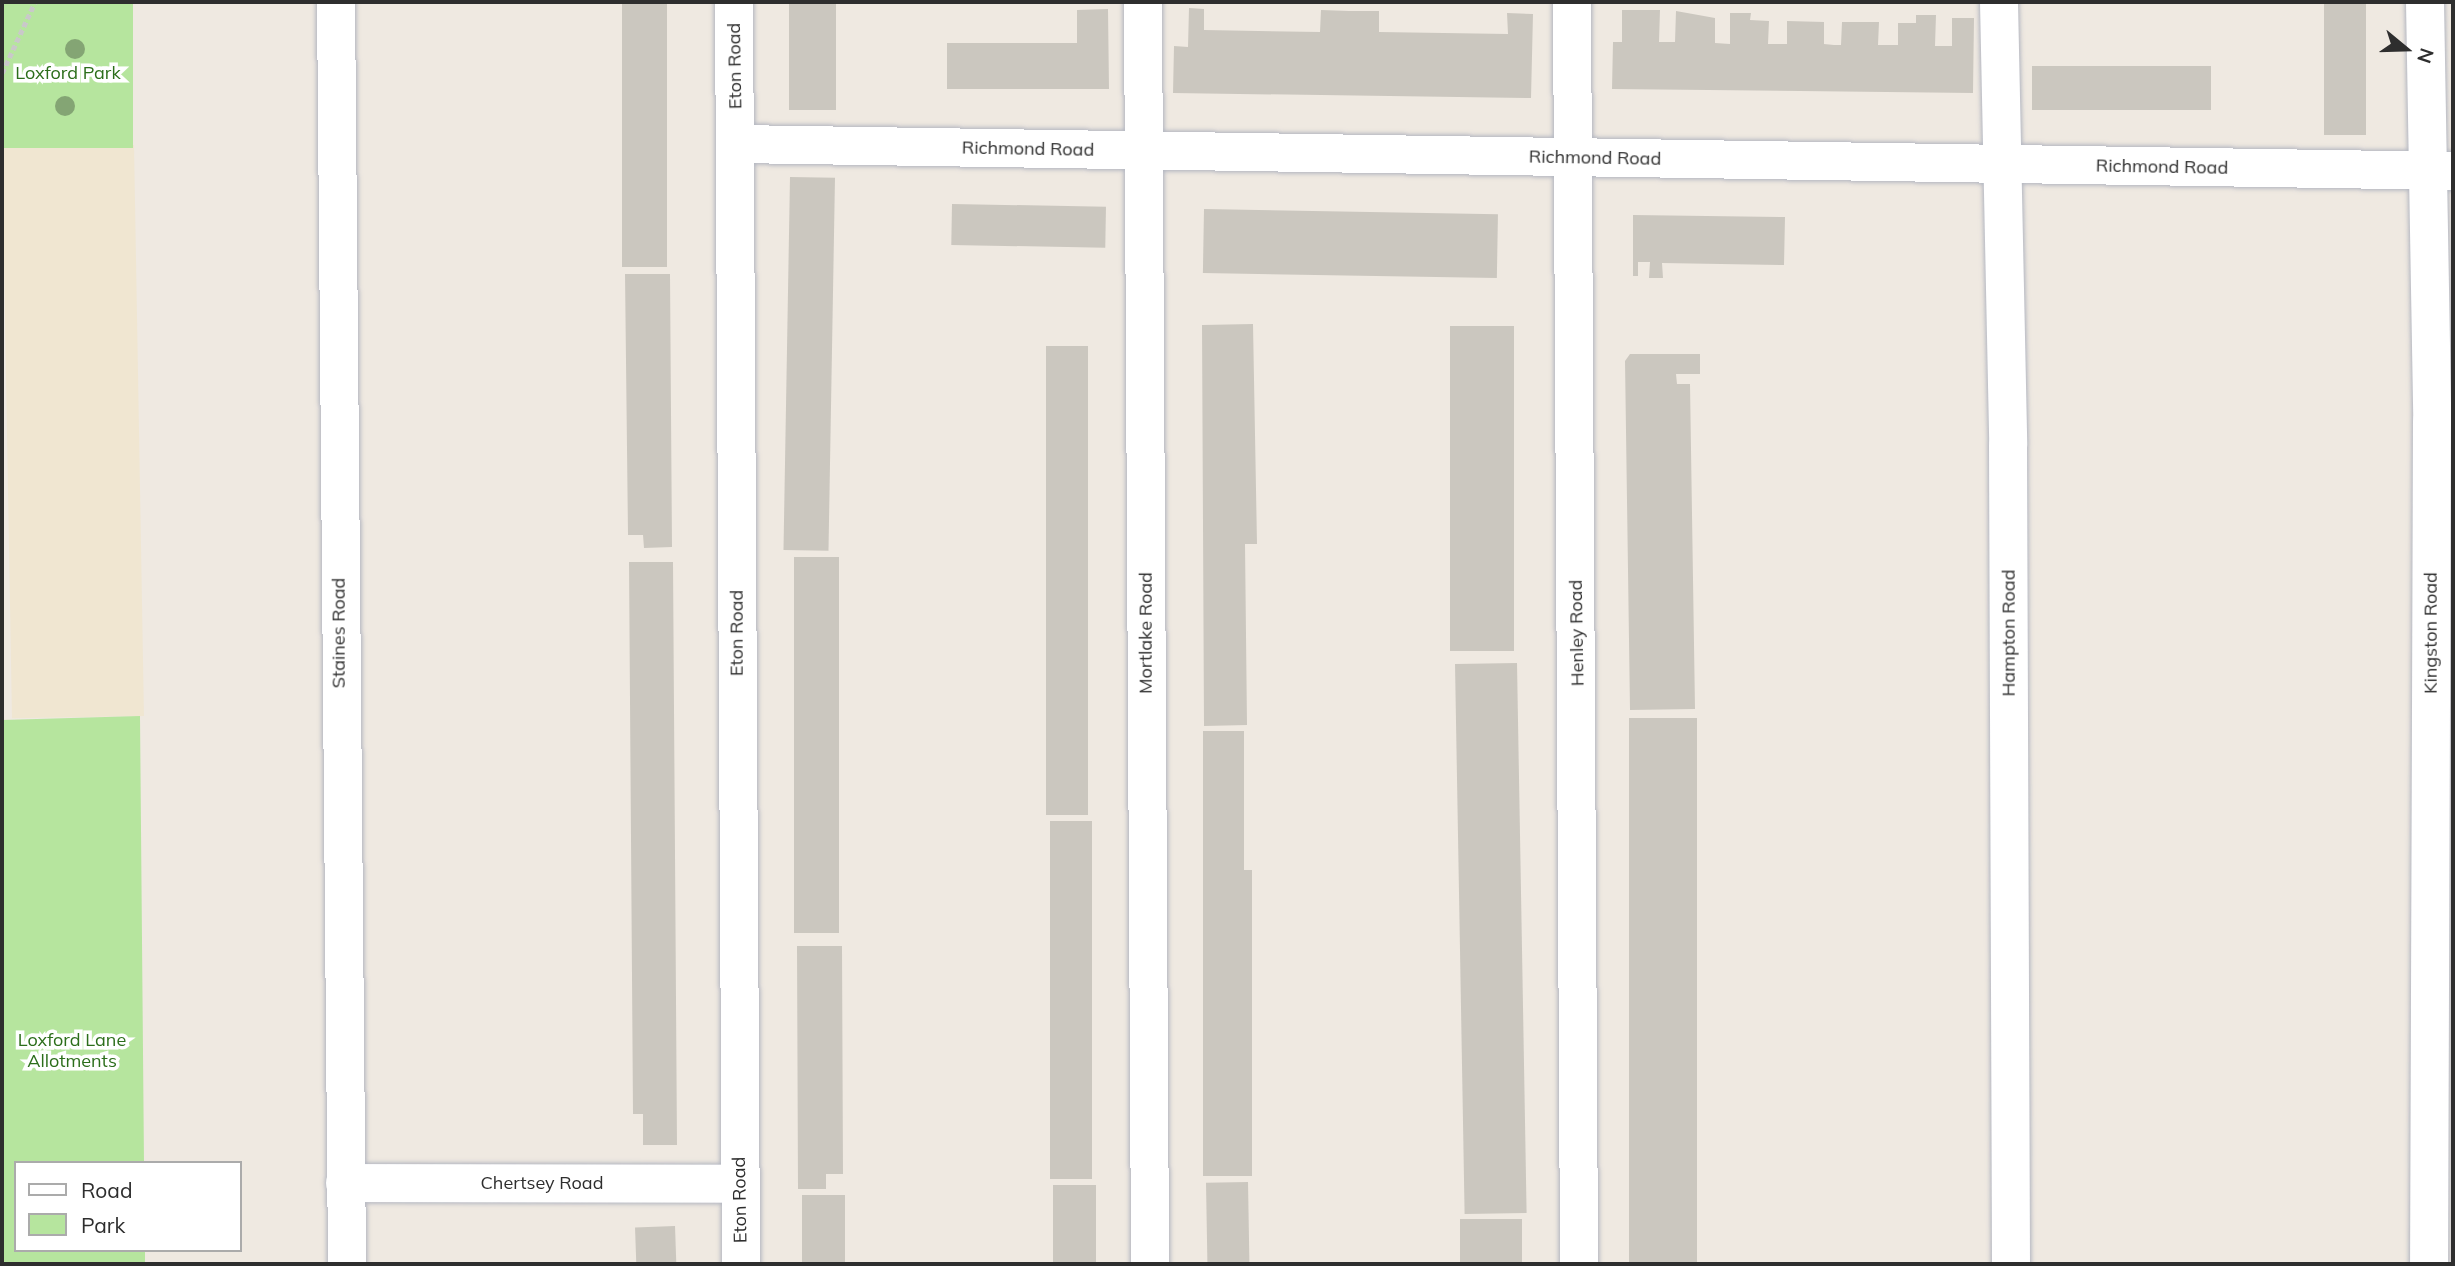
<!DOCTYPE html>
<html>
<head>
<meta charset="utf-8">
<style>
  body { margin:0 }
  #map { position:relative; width:2455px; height:1266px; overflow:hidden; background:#efe9e1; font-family:Mulish,sans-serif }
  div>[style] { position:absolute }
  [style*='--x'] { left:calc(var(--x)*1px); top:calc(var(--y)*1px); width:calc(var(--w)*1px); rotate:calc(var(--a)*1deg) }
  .education>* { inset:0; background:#f0e6d1; transform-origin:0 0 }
  .green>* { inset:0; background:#b6e59e; transform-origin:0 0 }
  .building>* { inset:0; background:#cbc7bf; transform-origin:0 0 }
  .path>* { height:4.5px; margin-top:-2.25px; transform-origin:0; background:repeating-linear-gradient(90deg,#c9c9c9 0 5px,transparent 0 8.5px) }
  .roads { filter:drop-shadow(0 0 2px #b4b7c1) drop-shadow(0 0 2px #b4b7c1) }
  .minor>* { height:38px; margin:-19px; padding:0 19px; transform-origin:19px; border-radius:19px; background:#fff }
  .trees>* { width:20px; height:20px; margin:-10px; border-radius:50%; background:#84a574 }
  span { translate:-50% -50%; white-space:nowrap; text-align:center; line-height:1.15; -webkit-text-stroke:7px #fff; paint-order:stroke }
  .street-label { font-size:18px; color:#2e2e2e }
  .park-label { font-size:18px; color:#2c6e1b }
  .frame { position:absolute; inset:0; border:4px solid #2e2e2e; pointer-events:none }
  .legend { position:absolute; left:14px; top:1161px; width:228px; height:91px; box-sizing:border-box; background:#fff; border:2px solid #ababab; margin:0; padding:9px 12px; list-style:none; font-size:21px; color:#2e2e2e }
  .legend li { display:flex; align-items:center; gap:14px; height:35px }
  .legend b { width:35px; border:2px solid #ababab }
  .north { position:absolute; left:2371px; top:14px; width:70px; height:70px; -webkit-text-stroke:5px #fff; paint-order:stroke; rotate:109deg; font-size:19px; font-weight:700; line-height:28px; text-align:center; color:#2e2e2e }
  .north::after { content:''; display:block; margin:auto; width:24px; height:32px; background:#2e2e2e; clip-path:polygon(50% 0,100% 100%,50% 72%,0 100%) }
</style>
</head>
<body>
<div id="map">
  <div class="education">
    <div style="left:134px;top:145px;width:571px;height:132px;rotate:89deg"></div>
  </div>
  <div class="green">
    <div style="left:2px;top:2px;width:131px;height:146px"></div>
    <div style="clip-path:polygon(140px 716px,144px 1163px,16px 1163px,16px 1250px,145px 1250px,145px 1264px,2px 1264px,2px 720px)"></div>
  </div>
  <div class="building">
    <div style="left:622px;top:2px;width:45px;height:265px"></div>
    <div style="left:789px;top:2px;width:47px;height:108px"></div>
    <div style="left:2324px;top:2px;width:42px;height:133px"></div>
    <div style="clip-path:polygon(1189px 8px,1204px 9px,1204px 30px,1320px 32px,1321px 10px,1349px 11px,1379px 11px,1379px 32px,1508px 34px,1507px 13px,1533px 14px,1531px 98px,1173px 93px,1174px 46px,1188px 47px)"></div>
    <div style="clip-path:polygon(1108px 9px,1109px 89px,947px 89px,947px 43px,1077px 43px,1077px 10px)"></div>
    <div style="clip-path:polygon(1622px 10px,1660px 10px,1659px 42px,1675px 42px,1676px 11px,1715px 18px,1715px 43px,1730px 44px,1730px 13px,1751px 13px,1750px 20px,1769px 21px,1768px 44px,1787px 44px,1787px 21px,1824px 22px,1824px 44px,1834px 45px,1841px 45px,1842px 22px,1879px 22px,1878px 45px,1898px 45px,1898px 23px,1916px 23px,1916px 15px,1936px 15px,1935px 46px,1952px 46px,1952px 18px,1974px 18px,1973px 93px,1612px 89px,1613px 42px,1622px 42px)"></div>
    <div style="left:2032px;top:66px;width:179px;height:44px"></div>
    <div style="left:790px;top:177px;width:45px;height:373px;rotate:1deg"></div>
    <div style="left:952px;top:204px;width:154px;height:41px;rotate:1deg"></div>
    <div style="left:1204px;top:209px;width:294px;height:64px;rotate:1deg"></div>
    <div style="clip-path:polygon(1633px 215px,1785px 217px,1784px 265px,1662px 263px,1663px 278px,1649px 278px,1650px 262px,1638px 262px,1638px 276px,1633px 276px)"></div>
    <div style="clip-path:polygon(625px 274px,670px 274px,672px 547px,644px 548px,643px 535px,628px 535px)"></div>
    <div style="clip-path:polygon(1253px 324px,1257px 544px,1245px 544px,1247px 725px,1204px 726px,1202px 325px)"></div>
    <div style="left:1450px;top:326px;width:64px;height:325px"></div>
    <div style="left:1046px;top:346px;width:42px;height:469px"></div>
    <div style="clip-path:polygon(1630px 354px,1700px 354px,1700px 374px,1676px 374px,1677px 384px,1690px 384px,1695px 709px,1630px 710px,1625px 361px)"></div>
    <div style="left:794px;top:557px;width:45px;height:376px"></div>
    <div style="clip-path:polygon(629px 562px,673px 562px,677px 1145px,643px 1145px,643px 1114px,633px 1114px)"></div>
    <div style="left:1517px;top:663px;width:550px;height:62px;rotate:89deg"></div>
    <div style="left:1697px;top:718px;width:546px;height:68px;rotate:90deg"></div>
    <div style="clip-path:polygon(1203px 731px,1244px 731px,1244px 870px,1252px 870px,1252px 1176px,1203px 1176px)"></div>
    <div style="left:1050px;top:821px;width:42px;height:358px"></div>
    <div style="clip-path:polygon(797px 946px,842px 946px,843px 1174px,826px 1174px,826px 1189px,798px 1189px)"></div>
    <div style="left:1248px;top:1182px;width:82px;height:42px;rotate:89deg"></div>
    <div style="left:1053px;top:1185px;width:43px;height:79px"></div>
    <div style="left:802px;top:1195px;width:43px;height:69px"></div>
    <div style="left:1460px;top:1219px;width:62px;height:45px"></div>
    <div style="left:675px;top:1226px;width:38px;height:40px;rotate:88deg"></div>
  </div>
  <div class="path">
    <div style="--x:2;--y:73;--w:78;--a:-65.1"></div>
  </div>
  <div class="roads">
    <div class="minor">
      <div style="--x:336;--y:2;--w:1262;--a:89.5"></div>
      <div style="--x:734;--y:2;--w:1262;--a:89.68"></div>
      <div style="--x:1143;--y:2;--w:1262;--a:89.68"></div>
      <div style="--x:1572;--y:2;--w:1262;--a:89.68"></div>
      <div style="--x:1999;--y:2;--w:443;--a:88.8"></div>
      <div style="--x:2008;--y:445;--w:819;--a:89.79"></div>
      <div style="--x:2425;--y:2;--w:419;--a:89"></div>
      <div style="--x:2432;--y:421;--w:843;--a:90.2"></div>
      <div style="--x:737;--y:144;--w:1716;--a:0.9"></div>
      <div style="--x:345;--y:1183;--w:394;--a:0.1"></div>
    </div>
  </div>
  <div class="trees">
    <div style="left:75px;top:49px"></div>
    <div style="left:65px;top:106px"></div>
  </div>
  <div class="street-label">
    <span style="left:735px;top:66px;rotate:-91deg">Eton Road</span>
    <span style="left:1028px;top:149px;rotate:1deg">Richmond Road</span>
    <span style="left:1595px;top:158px;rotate:1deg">Richmond Road</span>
    <span style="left:2162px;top:167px;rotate:1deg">Richmond Road</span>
    <span style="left:339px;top:633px;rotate:-90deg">Staines Road</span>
    <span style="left:737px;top:633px;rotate:-90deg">Eton Road</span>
    <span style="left:1146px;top:633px;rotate:-90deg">Mortlake Road</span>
    <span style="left:1577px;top:633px;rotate:-91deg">Henley Road</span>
    <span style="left:2009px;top:633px;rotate:-90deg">Hampton Road</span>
    <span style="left:2431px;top:633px;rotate:-90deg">Kingston Road</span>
    <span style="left:542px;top:1183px">Chertsey Road</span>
    <span style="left:740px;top:1200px;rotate:-91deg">Eton Road</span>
  </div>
  <div class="park-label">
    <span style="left:68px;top:73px">Loxford Park</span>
    <span style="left:72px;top:1051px">Loxford Lane<br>Allotments</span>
  </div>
  <div class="frame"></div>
  <ul class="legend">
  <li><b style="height:9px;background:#fff"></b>Road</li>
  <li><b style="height:19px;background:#b6e59e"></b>Park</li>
  </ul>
  <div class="north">N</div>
</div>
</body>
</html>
